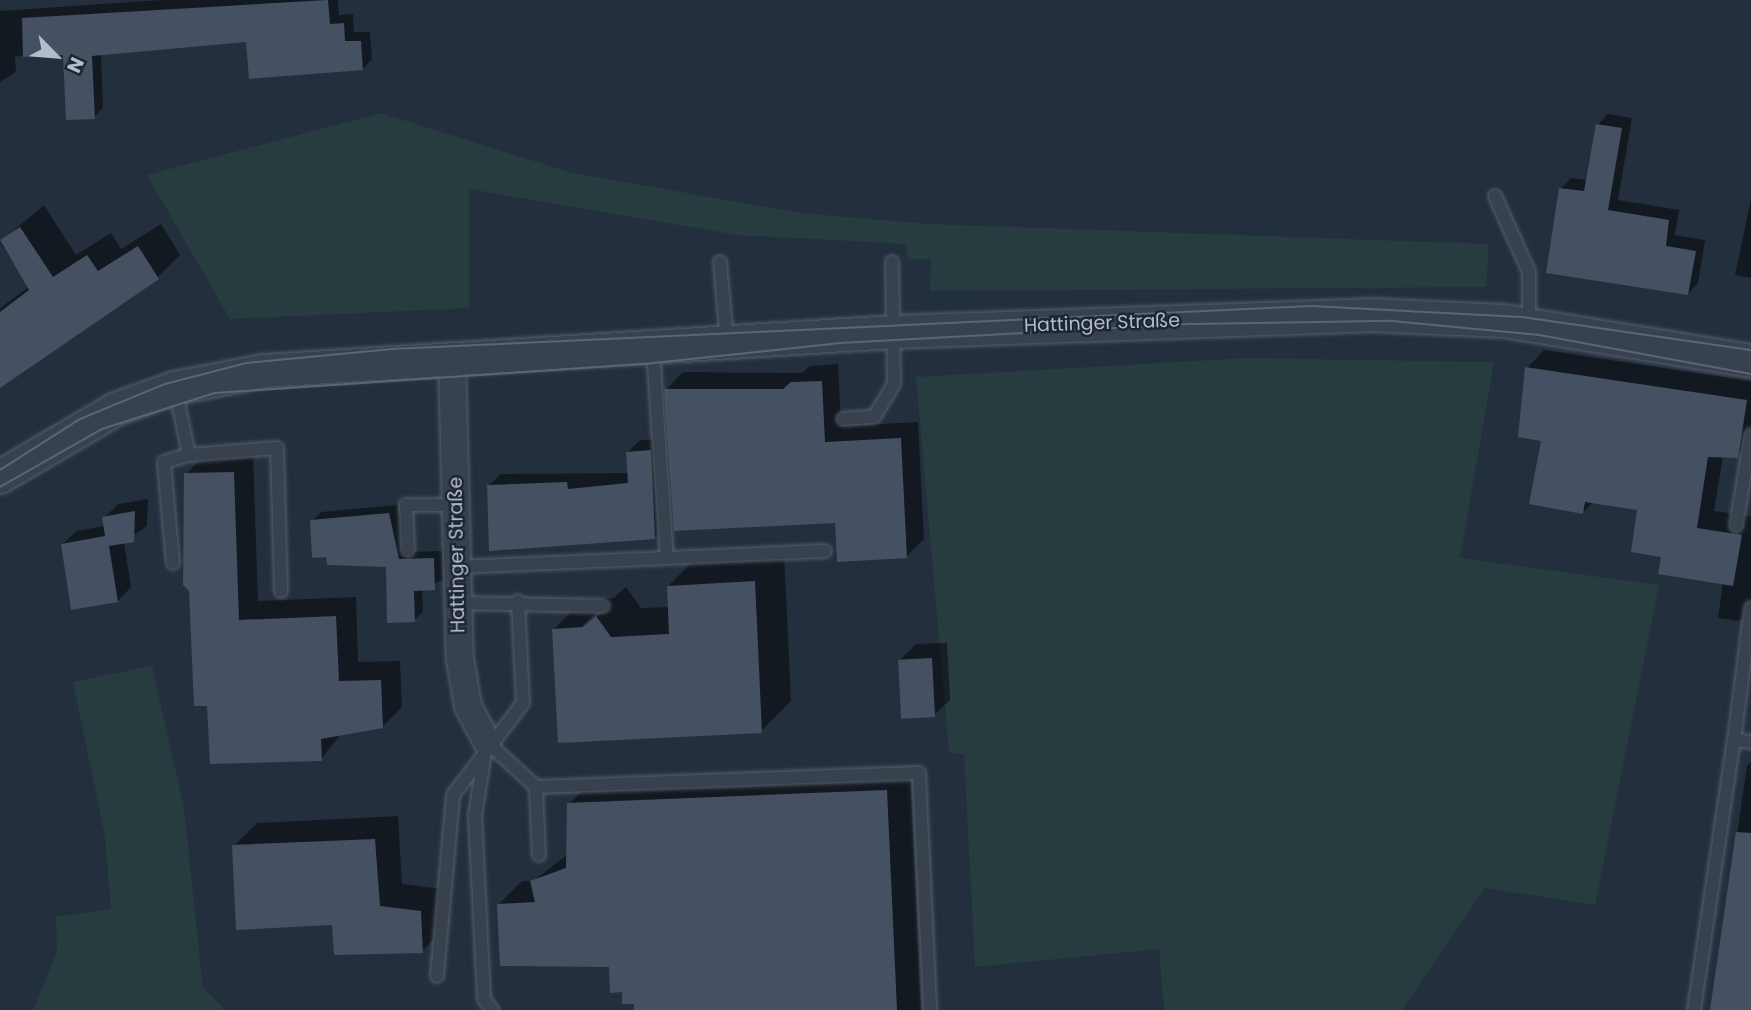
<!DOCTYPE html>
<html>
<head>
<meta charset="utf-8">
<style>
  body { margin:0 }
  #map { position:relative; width:1751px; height:1010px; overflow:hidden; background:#242f3e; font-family:Poppins,sans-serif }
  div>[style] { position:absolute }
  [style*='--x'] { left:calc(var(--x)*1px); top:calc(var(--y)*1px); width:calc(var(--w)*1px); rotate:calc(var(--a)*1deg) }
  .green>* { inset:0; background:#263c3f }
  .shadow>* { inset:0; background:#0007 }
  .building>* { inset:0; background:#455162; transform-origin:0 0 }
  .roads { filter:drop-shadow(0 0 2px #565f6c) drop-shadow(0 0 2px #565f6c) }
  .service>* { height:12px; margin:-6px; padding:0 6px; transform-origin:6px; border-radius:6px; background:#38414e }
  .minor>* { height:26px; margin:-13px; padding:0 13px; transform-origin:13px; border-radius:13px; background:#38414e }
  .tertiary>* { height:32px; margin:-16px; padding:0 16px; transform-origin:16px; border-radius:16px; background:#38414e }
  .tram>* { height:2px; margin:-1px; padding:0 1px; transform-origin:1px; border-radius:1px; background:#5a6575 }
  span { translate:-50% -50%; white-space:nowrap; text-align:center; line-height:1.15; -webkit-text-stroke:5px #1d2633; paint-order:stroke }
  .street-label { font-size:19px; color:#b4bcc9 }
  .north { position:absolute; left:21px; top:21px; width:70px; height:70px; -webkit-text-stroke:5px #1d2633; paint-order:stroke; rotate:115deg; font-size:19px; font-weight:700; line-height:28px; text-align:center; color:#b4bcc9 }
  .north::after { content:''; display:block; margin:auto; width:24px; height:32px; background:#b4bcc9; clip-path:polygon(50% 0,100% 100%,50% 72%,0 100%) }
</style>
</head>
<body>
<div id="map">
  <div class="green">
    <div style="clip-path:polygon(381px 113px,572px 173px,801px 213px,930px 224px,1489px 244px,1486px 287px,930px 291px,931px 259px,908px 259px,906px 244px,737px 235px,469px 189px,469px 308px,230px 319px,147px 175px)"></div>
    <div style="clip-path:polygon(1246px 358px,1494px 362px,1460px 558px,1659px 585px,1595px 905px,1485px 888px,1402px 1010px,1164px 1010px,1159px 949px,975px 967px,964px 754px,949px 753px,916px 377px)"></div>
    <div style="clip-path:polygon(152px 666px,184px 809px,203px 988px,225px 1010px,33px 1010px,57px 951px,56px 917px,111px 909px,105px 837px,73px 682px)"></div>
  </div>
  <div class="shadow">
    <div style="clip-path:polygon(161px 0,338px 0,339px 15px,353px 14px,354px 32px,370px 32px,372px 59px,363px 69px,247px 40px,101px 53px,103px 108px,94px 117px,65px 53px,15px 56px,16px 72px,0 82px,0 11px)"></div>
    <div style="clip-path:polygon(1608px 114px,1632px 118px,1618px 200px,1679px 210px,1675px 235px,1705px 240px,1698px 283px,1688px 294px,1561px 188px,1571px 178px,1588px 180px,1597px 125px)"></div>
    <div style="clip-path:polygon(1751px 199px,1751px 278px,1735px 275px)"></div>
    <div style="clip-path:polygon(44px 205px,76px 255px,111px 233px,121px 249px,161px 224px,180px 255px,157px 278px,0 386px,0 308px,29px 287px,0 242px)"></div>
    <div style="clip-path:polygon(1544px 350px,1751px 381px,1751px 442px,1737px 456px,1723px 456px,1714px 511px,1751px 516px,1751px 610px,1740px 621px,1718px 618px,1723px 582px,1663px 555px,1639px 509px,1593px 502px,1583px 513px,1543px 439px,1527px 368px)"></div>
    <div style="clip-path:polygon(838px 364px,841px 426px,918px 422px,924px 539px,907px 556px,837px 521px,666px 390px,683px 372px,802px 373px,810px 366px)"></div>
    <div style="clip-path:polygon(663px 439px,666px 525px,654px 538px,488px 486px,501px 474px,629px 473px,628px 452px,640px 440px)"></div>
    <div style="clip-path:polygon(253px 453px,258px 601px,356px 597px,358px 662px,400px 661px,402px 707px,382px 727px,341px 734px,321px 759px,209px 704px,186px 474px,206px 454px)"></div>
    <div style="clip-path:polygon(148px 499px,147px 526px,124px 542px,131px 587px,118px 601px,62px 545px,76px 531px,105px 526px,104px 518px,118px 504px)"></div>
    <div style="clip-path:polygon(397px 505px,407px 552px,442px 551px,443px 580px,422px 589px,423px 612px,414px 620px,387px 565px,312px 521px,321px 512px)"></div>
    <div style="clip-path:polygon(evenodd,784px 552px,791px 701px,761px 731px,554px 629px,584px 599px,614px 598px,626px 587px,641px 608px,669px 607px,668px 586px,698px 556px,784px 552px,601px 608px,603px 611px,583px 630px,583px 625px,601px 608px)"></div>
    <div style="clip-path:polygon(947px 643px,950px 700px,934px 715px,900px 660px,916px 644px)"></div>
    <div style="clip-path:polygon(1751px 762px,1751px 1010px,1711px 1010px,1747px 766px)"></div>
    <div style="clip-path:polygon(910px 768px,921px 1010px,636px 1010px,611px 965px,499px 904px,522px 881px,533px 881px,568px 854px,569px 804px,592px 781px)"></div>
    <div style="clip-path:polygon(398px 816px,402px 884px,443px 889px,445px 928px,422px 951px,334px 923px,234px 846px,257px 823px)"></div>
  </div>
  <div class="building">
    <div style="clip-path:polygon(328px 0,330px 24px,344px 23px,345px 41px,361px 41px,363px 70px,249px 79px,246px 42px,92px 56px,95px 119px,66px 120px,63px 55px,23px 57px,22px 18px)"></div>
    <div style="clip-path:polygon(1596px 124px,1622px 128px,1608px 210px,1669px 220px,1666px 246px,1696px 251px,1688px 295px,1546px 273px,1559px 188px,1584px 191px)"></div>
    <div style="clip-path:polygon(20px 227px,53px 277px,87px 255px,98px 271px,138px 246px,159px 279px,0 388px,0 312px,29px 290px,0 240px)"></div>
    <div style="clip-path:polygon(1525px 367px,1747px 400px,1738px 458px,1708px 457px,1697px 528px,1742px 535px,1733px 586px,1658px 574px,1661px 557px,1631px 552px,1637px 510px,1585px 502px,1583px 514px,1529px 504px,1541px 441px,1518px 437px)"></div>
    <div style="clip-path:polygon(822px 381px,825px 442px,901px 438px,907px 558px,837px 562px,835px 523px,674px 531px,664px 389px,783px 389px,791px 382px)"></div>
    <div style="clip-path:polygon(651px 450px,655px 539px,489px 551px,487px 485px,567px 482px,568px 489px,628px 483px,626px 452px)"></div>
    <div style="clip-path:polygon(234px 472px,239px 620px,336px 616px,339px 681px,381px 680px,383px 728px,321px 739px,322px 761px,210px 764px,207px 706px,194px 706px,189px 591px,183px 585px,184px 473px)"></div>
    <div style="clip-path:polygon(135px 511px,134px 542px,109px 546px,118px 602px,71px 610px,61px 544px,105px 536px,102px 517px)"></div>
    <div style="clip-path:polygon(389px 513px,399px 559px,434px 558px,435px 590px,414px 591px,415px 622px,387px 623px,386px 567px,327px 565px,326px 557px,312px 558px,310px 520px)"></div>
    <div style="clip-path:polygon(755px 581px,762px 733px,558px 743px,552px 629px,583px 627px,596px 616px,611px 637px,669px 634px,667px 586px)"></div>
    <div style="left:932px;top:658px;width:59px;height:34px;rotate:87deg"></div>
    <div style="clip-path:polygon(887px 790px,897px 1010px,634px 1010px,634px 1004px,622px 1004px,622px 992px,610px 993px,609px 967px,500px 966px,497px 904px,535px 902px,530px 881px,566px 868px,567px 803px)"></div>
    <div style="clip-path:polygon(1736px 832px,1751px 833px,1751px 1010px,1710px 1010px)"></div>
    <div style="clip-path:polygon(375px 839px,380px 906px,421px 911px,423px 953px,334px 955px,332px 925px,236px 930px,232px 845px)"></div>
  </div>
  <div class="roads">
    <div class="service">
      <div style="--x:1495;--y:196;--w:83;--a:65.9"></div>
      <div style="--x:1529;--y:272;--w:52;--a:90"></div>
      <div style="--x:720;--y:262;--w:80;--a:85"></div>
      <div style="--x:653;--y:349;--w:209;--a:86.2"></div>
      <div style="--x:667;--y:558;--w:158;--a:-2.5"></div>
      <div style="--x:175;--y:388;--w:68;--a:78.2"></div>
      <div style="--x:189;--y:455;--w:88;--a:-4.5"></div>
      <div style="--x:277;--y:448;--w:143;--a:88.4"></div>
      <div style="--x:843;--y:419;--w:31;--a:-4"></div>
      <div style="--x:874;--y:417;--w:39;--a:-59"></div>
      <div style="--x:894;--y:384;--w:122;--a:-90.9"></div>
      <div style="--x:1736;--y:526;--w:92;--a:-80.6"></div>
      <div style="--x:408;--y:550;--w:45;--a:-92.5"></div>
      <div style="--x:406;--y:505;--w:50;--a:0"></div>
      <div style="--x:173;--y:563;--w:101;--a:-95.1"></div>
      <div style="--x:164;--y:462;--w:26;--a:-16"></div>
      <div style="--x:458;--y:567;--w:209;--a:-2.5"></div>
      <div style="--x:459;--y:603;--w:144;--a:1.2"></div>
      <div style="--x:1751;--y:608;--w:133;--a:97.3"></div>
      <div style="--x:1734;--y:740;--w:17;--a:7"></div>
      <div style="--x:487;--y:742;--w:67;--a:42.6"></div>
      <div style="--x:536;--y:787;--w:383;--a:-2.1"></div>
      <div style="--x:919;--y:773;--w:237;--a:87.3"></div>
      <div style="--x:485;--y:752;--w:64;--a:99"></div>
      <div style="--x:475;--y:815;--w:184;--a:87.2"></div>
      <div style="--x:484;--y:999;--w:14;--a:54"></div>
      <div style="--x:536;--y:787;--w:68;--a:87.5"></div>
      <div style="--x:437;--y:976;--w:182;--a:-84.9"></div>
      <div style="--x:453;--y:795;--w:116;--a:-52.7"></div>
      <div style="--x:523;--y:703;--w:102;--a:-92.8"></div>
      <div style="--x:1694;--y:1010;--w:273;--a:-81.6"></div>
    </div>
    <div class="minor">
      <div style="--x:452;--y:362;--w:297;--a:88.5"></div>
      <div style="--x:460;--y:659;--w:48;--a:80.3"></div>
      <div style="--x:468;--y:706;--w:41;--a:62.2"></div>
    </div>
    <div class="tertiary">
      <div style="--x:0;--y:477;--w:134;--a:-30.4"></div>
      <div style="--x:116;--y:409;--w:63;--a:-19.6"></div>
      <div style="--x:175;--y:388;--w:90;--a:-10.9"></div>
      <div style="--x:263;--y:371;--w:631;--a:-3.54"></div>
      <div style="--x:893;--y:332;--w:477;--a:-2"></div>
      <div style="--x:1370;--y:315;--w:134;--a:2.6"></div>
      <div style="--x:1504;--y:321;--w:250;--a:9.2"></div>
    </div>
  </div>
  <div class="tram">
    <div style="--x:0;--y:470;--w:95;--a:-32.5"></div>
    <div style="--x:80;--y:419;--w:92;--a:-22.4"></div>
    <div style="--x:165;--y:384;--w:84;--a:-14.5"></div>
    <div style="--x:246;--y:363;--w:147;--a:-5.5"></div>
    <div style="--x:392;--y:349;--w:920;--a:-2.68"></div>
    <div style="--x:1311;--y:306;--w:211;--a:3"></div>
    <div style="--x:1522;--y:317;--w:231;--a:8.2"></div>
    <div style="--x:0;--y:487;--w:117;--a:-29.6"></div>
    <div style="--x:102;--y:429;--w:119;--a:-17.7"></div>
    <div style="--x:215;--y:393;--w:431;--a:-3.9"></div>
    <div style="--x:645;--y:364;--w:196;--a:-6.1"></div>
    <div style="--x:840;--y:343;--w:354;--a:-3.1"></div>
    <div style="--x:1193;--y:324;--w:199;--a:-0.9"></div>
    <div style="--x:1392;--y:321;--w:148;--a:5.4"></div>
    <div style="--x:1539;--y:335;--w:216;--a:10.4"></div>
  </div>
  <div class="street-label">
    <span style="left:1102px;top:323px;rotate:-2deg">Hattinger Straße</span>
    <span style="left:457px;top:555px;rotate:-91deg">Hattinger Straße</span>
  </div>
  <div class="north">N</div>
</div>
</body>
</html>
